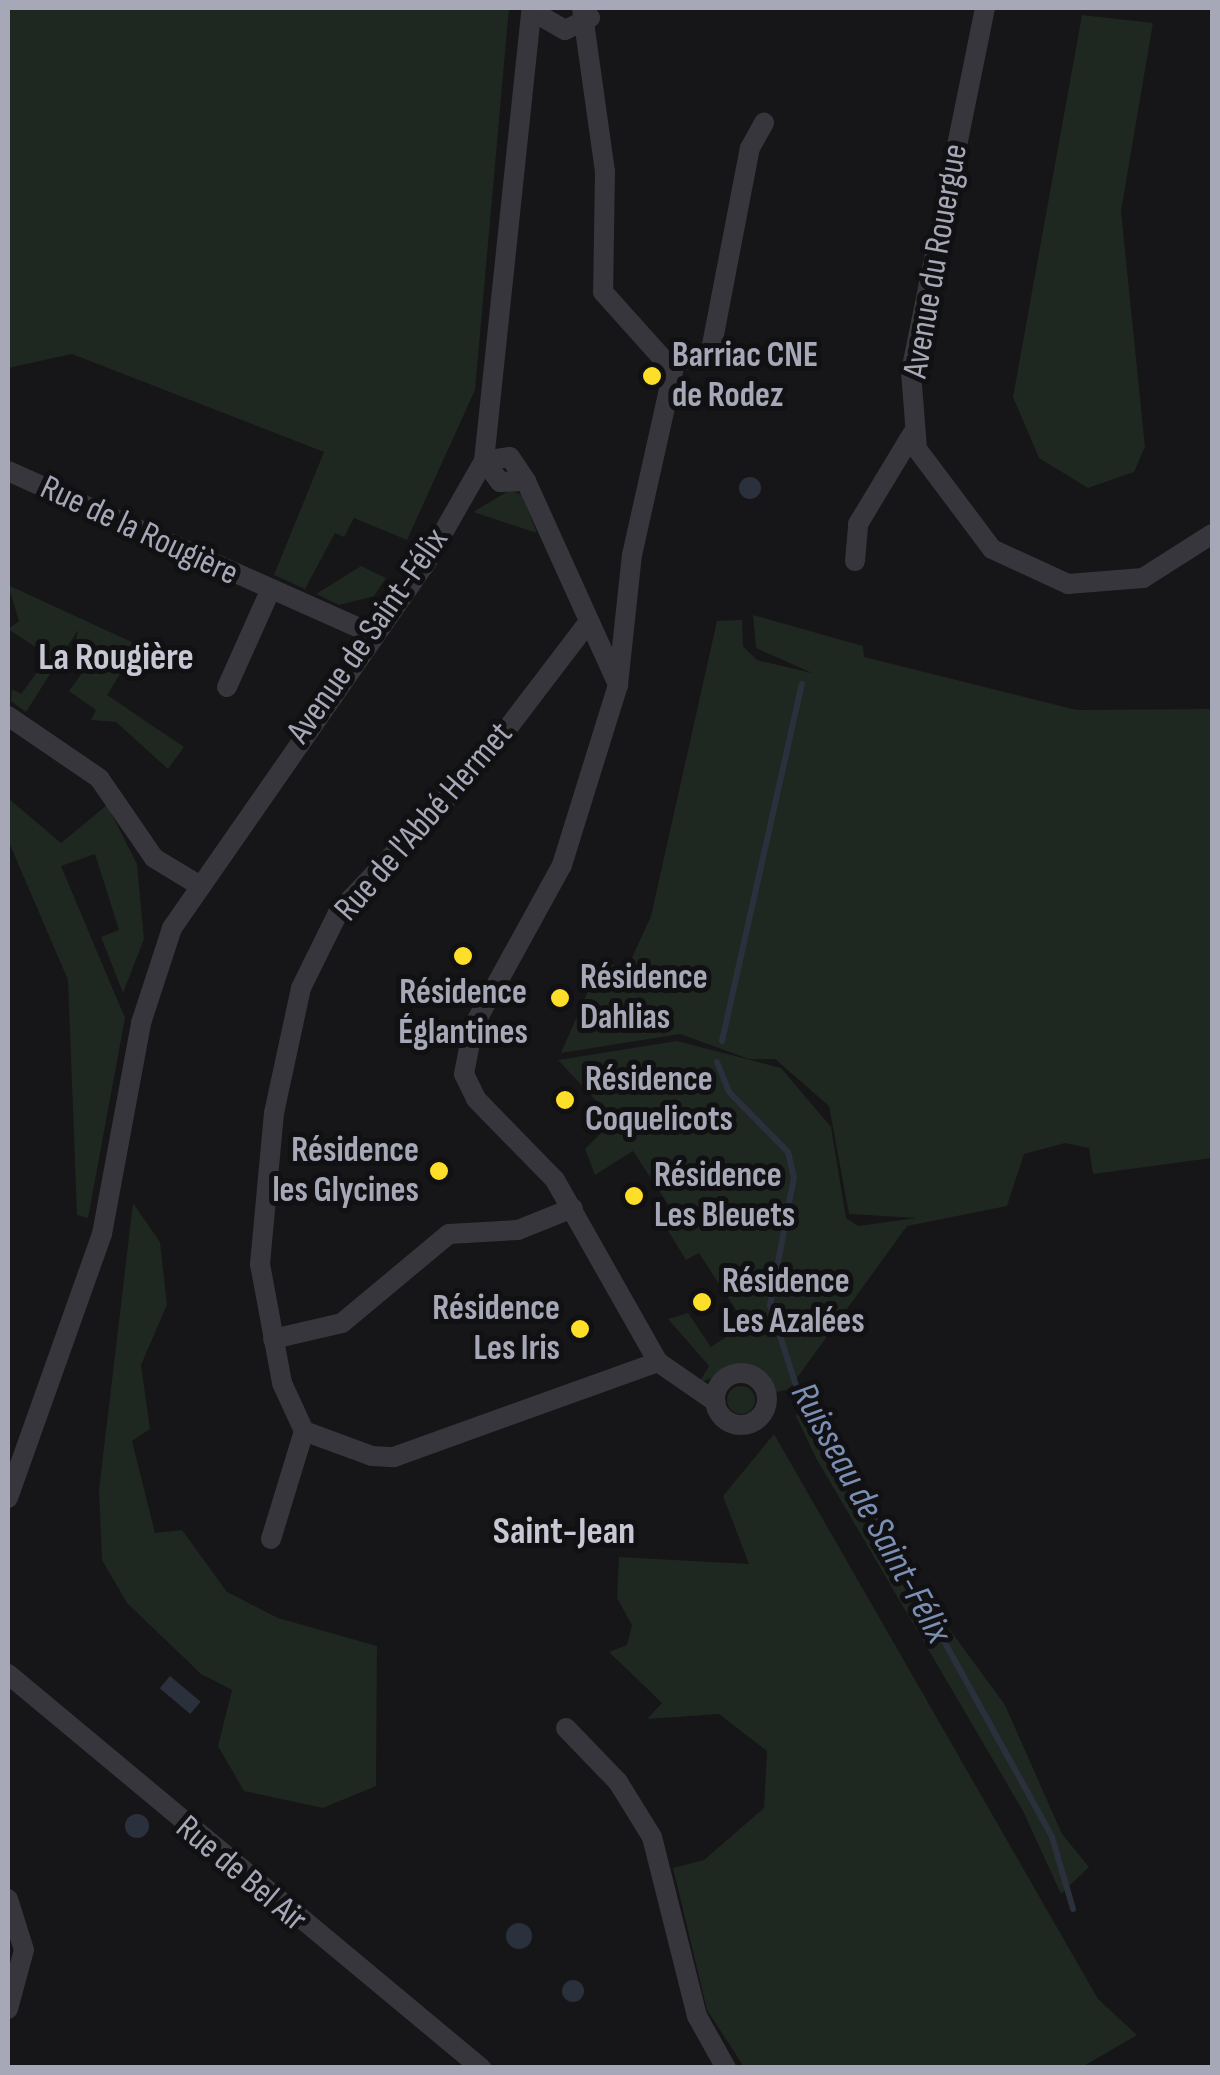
<!DOCTYPE html>
<html>
<head>
<meta charset="utf-8">
<style>
  body { margin:0 }
  #map { position:relative; width:1220px; height:2075px; overflow:hidden; background:#161517; font-family:"Sofia Sans Condensed",sans-serif }
  div>[style] { position:absolute }
  [style*='--x'] { left:calc(var(--x)*1px); top:calc(var(--y)*1px); width:calc(var(--w)*1px); rotate:calc(var(--a)*1deg) }
  .green>* { inset:0; background:#1f2721 }
  .round { border-radius:50% }
  .water>* { inset:0; background:#2a313c; transform-origin:0 0 }
  .stream>* { height:6px; margin:-3px; padding:0 3px; transform-origin:3px; border-radius:3px; background:#2a313c }
  .street>* { height:20px; margin:-10px; padding:0 10px; transform-origin:10px; border-radius:10px; background:#36363c }
  .street>.ring { margin:-10px; padding:0; box-sizing:content-box; background:none; border:20px solid #36363c; border-radius:50% }
  .dots>* { width:28px; height:28px; translate:-50% -50%; box-sizing:border-box; border:5px solid #111012; border-radius:50% }
  span { translate:-50% -50%; white-space:nowrap; text-align:center; line-height:1.15; -webkit-text-stroke:10px #111012; paint-order:stroke }
  .street-label { font-size:35px; color:#a6a8b8 }
  .poi-label { font-size:35px; color:#a6a8b8; font-weight:700 }
  .left { translate:0 -50%; text-align:left }
  .right { translate:-100% -50%; text-align:right }
  .neighbourhood-label { font-size:38px; color:#c7c8d4; font-weight:700 }
  .water-label { font-size:38px; color:#7b8fb5; font-style:italic }
  .frame { position:absolute; inset:0; border:10px solid #a6a8b8; pointer-events:none }
</style>
</head>
<body>
<div id="map">
  <div class="green">
    <div style="clip-path:polygon(8px 8px,509px 8px,475px 390px,407px 540px,354px 518px,344px 537px,335px 533px,305px 589px,274px 575px,324px 452px,72px 354px,8px 368px)"></div>
    <div style="clip-path:polygon(1082px 15px,1153px 23px,1121px 211px,1145px 447px,1134px 472px,1088px 488px,1039px 458px,1013px 397px)"></div>
    <div style="clip-path:polygon(510px 490px,522px 495px,537px 533px,473px 512px)"></div>
    <div style="clip-path:polygon(361px 566px,386px 578px,374px 596px,339px 605px,316px 594px)"></div>
    <div style="clip-path:polygon(8px 585px,138px 645px,107px 695px,184px 747px,168px 769px,116px 722px,91px 720px,96px 710px,69px 691px,85px 669px,73px 659px,78px 630px,26px 712px,11px 701px,12px 689px,21px 694px,49px 656px,8px 629px,19px 621px)"></div>
    <div style="clip-path:polygon(753px 615px,863px 646px,864px 657px,1077px 710px,1212px 709px,1212px 1158px,1093px 1174px,1089px 1148px,1065px 1143px,1024px 1154px,1007px 1206px,907px 1226px,789px 1389px,773px 1393px,756px 1369px,741px 1366px,699px 1383px,709px 1366px,668px 1319px,688px 1313px,711px 1347px,745px 1324px,699px 1253px,686px 1260px,665px 1226px,677px 1218px,633px 1151px,595px 1175px,585px 1149px,614px 1120px,558px 1060px,677px 1041px,781px 1068px,831px 1127px,846px 1218px,858px 1226px,917px 1218px,849px 1214px,829px 1106px,775px 1059px,749px 1059px,680px 1034px,561px 1053px,602px 959px,626px 971px,651px 916px,717px 621px,742px 620px,743px 646px,757px 660px,812px 673px,756px 648px)"></div>
    <div style="clip-path:polygon(8px 798px,61px 843px,107px 805px,137px 864px,144px 939px,123px 993px,101px 937px,119px 930px,95px 854px,61px 866px,125px 1018px,88px 1218px,77px 1215px,68px 980px,8px 840px)"></div>
    <div style="clip-path:polygon(133px 1203px,160px 1242px,167px 1305px,141px 1365px,150px 1429px,132px 1441px,155px 1533px,182px 1530px,227px 1592px,278px 1618px,377px 1646px,376px 1786px,323px 1808px,244px 1791px,218px 1746px,232px 1690px,201px 1674px,127px 1603px,102px 1560px,99px 1490px)"></div>
    <div class="round" style="left:727px;top:1386px;width:28px;height:28px"></div>
    <div style="clip-path:polygon(800px 1403px,818px 1407px,909px 1574px,1005px 1705px,1062px 1834px,1089px 1867px,1061px 1894px,1023px 1811px,816px 1458px,796px 1416px)"></div>
    <div style="clip-path:polygon(774px 1434px,1098px 1999px,1137px 2035px,1082px 2067px,744px 2067px,707px 2010px,673px 1868px,704px 1860px,764px 1808px,767px 1751px,719px 1714px,647px 1719px,662px 1703px,609px 1652px,627px 1645px,632px 1625px,617px 1598px,619px 1557px,749px 1564px,723px 1496px)"></div>
  </div>
  <div class="water">
    <div class="round" style="left:739px;top:477px;width:22px;height:22px"></div>
    <div style="left:170px;top:1676px;width:40px;height:16px;rotate:40deg"></div>
    <div class="round" style="left:125px;top:1814px;width:24px;height:24px"></div>
    <div class="round" style="left:506px;top:1923px;width:26px;height:26px"></div>
    <div class="round" style="left:562px;top:1980px;width:22px;height:22px"></div>
  </div>
  <div class="stream">
    <div style="--x:722;--y:1041;--w:366;--a:-77.4"></div>
    <div style="--x:717;--y:1062;--w:32;--a:68"></div>
    <div style="--x:729;--y:1092;--w:84;--a:45.5"></div>
    <div style="--x:788;--y:1152;--w:26;--a:77"></div>
    <div style="--x:794;--y:1177;--w:130;--a:100.6"></div>
    <div style="--x:770;--y:1305;--w:104;--a:72.1"></div>
    <div style="--x:802;--y:1404;--w:167;--a:57.7"></div>
    <div style="--x:891;--y:1545;--w:333;--a:61.1"></div>
    <div style="--x:1052;--y:1837;--w:75;--a:73.7"></div>
  </div>
  <div class="street">
    <div style="--x:540;--y:8;--w:9;--a:159"></div>
    <div style="--x:532;--y:11;--w:38;--a:30"></div>
    <div style="--x:565;--y:30;--w:28;--a:-26"></div>
    <div style="--x:582;--y:8;--w:165;--a:82"></div>
    <div style="--x:605;--y:171;--w:121;--a:90.9"></div>
    <div style="--x:603;--y:292;--w:91;--a:48.1"></div>
    <div style="--x:664;--y:360;--w:36;--a:0"></div>
    <div style="--x:700;--y:360;--w:15;--a:-42"></div>
    <div style="--x:711;--y:350;--w:206;--a:-79.1"></div>
    <div style="--x:750;--y:148;--w:29;--a:-61"></div>
    <div style="--x:985;--y:8;--w:371;--a:101.5"></div>
    <div style="--x:911;--y:372;--w:77;--a:85.5"></div>
    <div style="--x:917;--y:449;--w:125;--a:53.1"></div>
    <div style="--x:992;--y:549;--w:84;--a:24.7"></div>
    <div style="--x:1068;--y:584;--w:75;--a:-4.6"></div>
    <div style="--x:1143;--y:578;--w:82;--a:-32.5"></div>
    <div style="--x:8;--y:471;--w:401;--a:24.1"></div>
    <div style="--x:526;--y:481;--w:26;--a:178"></div>
    <div style="--x:500;--y:482;--w:26;--a:-127"></div>
    <div style="--x:484;--y:461;--w:26;--a:-9"></div>
    <div style="--x:510;--y:457;--w:29;--a:56"></div>
    <div style="--x:526;--y:481;--w:224;--a:65.7"></div>
    <div style="--x:618;--y:685;--w:189;--a:107.3"></div>
    <div style="--x:562;--y:865;--w:185;--a:118.8"></div>
    <div style="--x:473;--y:1027;--w:48;--a:100.8"></div>
    <div style="--x:464;--y:1074;--w:28;--a:64"></div>
    <div style="--x:476;--y:1099;--w:113;--a:45.7"></div>
    <div style="--x:555;--y:1180;--w:209;--a:60.5"></div>
    <div style="--x:658;--y:1362;--w:70;--a:34.6"></div>
    <div style="--x:855;--y:561;--w:37;--a:-85"></div>
    <div style="--x:858;--y:524;--w:106;--a:-58.9"></div>
    <div style="--x:587;--y:624;--w:170;--a:127.3"></div>
    <div style="--x:484;--y:759;--w:210;--a:133.6"></div>
    <div style="--x:339;--y:911;--w:86;--a:116.3"></div>
    <div style="--x:301;--y:988;--w:128;--a:102.2"></div>
    <div style="--x:274;--y:1113;--w:152;--a:95.3"></div>
    <div style="--x:260;--y:1264;--w:121;--a:79.5"></div>
    <div style="--x:282;--y:1383;--w:53;--a:65.4"></div>
    <div style="--x:304;--y:1431;--w:72;--a:20.2"></div>
    <div style="--x:372;--y:1456;--w:22;--a:3"></div>
    <div style="--x:394;--y:1457;--w:281;--a:-19.8"></div>
    <div style="--x:618;--y:685;--w:131;--a:-83.9"></div>
    <div style="--x:632;--y:555;--w:197;--a:-77.4"></div>
    <div style="--x:227;--y:687;--w:105;--a:-65.9"></div>
    <div style="--x:8;--y:716;--w:110;--a:34.3"></div>
    <div style="--x:99;--y:778;--w:97;--a:55.5"></div>
    <div style="--x:154;--y:858;--w:50;--a:31.2"></div>
    <div style="--x:273;--y:1339;--w:71;--a:-13.1"></div>
    <div style="--x:342;--y:1323;--w:139;--a:-39.8"></div>
    <div style="--x:449;--y:1234;--w:69;--a:-3.3"></div>
    <div style="--x:518;--y:1230;--w:59;--a:-21.8"></div>
    <div class="ring" style="left:715px;top:1373px;width:32px;height:32px"></div>
    <div style="--x:8;--y:1498;--w:280;--a:-70.4"></div>
    <div style="--x:102;--y:1234;--w:215;--a:-79.5"></div>
    <div style="--x:141;--y:1023;--w:100;--a:-71.9"></div>
    <div style="--x:172;--y:928;--w:441;--a:-55.2"></div>
    <div style="--x:424;--y:566;--w:121;--a:-60.3"></div>
    <div style="--x:484;--y:461;--w:456;--a:-84"></div>
    <div style="--x:271;--y:1539;--w:113;--a:-73"></div>
    <div style="--x:8;--y:1674;--w:616;--a:39.79"></div>
    <div style="--x:566;--y:1728;--w:75;--a:46.1"></div>
    <div style="--x:618;--y:1782;--w:65;--a:58.3"></div>
    <div style="--x:652;--y:1837;--w:185;--a:75.9"></div>
    <div style="--x:697;--y:2016;--w:60;--a:60.9"></div>
    <div style="--x:8;--y:1899;--w:53;--a:72.6"></div>
    <div style="--x:24;--y:1950;--w:61;--a:105.2"></div>
  </div>
  <div class="dots">
    <div style="left:652px;top:376px;background:#fdde28"></div>
    <div style="left:463px;top:956px;background:#fdde28"></div>
    <div style="left:560px;top:998px;background:#fdde28"></div>
    <div style="left:565px;top:1100px;background:#fdde28"></div>
    <div style="left:439px;top:1171px;background:#fdde28"></div>
    <div style="left:634px;top:1196px;background:#fdde28"></div>
    <div style="left:702px;top:1302px;background:#fdde28"></div>
    <div style="left:580px;top:1329px;background:#fdde28"></div>
  </div>
  <div class="street-label">
    <span style="left:936px;top:261px;rotate:-80deg">Avenue du Rouergue</span>
    <span style="left:139px;top:531px;rotate:25deg">Rue de la Rougière</span>
    <span style="left:368px;top:636px;rotate:-55deg">Avenue de Saint-Félix</span>
    <span style="left:424px;top:822px;rotate:-49deg">Rue de l'Abbé Hermet</span>
    <span style="left:241px;top:1874px;rotate:40deg">Rue de Bel Air</span>
  </div>
  <div class="poi-label">
    <span class="left" style="left:672px;top:376px">Barriac CNE<br>de Rodez</span>
    <span class="left" style="left:580px;top:998px">Résidence<br>Dahlias</span>
    <span style="left:463px;top:1013px">Résidence<br>Églantines</span>
    <span class="left" style="left:585px;top:1100px">Résidence<br>Coquelicots</span>
    <span class="right" style="left:419px;top:1171px">Résidence<br>les Glycines</span>
    <span class="left" style="left:654px;top:1196px">Résidence<br>Les Bleuets</span>
    <span class="left" style="left:722px;top:1302px">Résidence<br>Les Azalées</span>
    <span class="right" style="left:560px;top:1329px">Résidence<br>Les Iris</span>
  </div>
  <div class="neighbourhood-label">
    <span style="left:116px;top:658px">La Rougière</span>
    <span style="left:564px;top:1532px">Saint-Jean</span>
  </div>
  <div class="water-label">
    <span style="left:871px;top:1513px;rotate:61deg">Ruisseau de Saint-Félix</span>
  </div>
  <div class="frame"></div>
</div>
</body>
</html>
